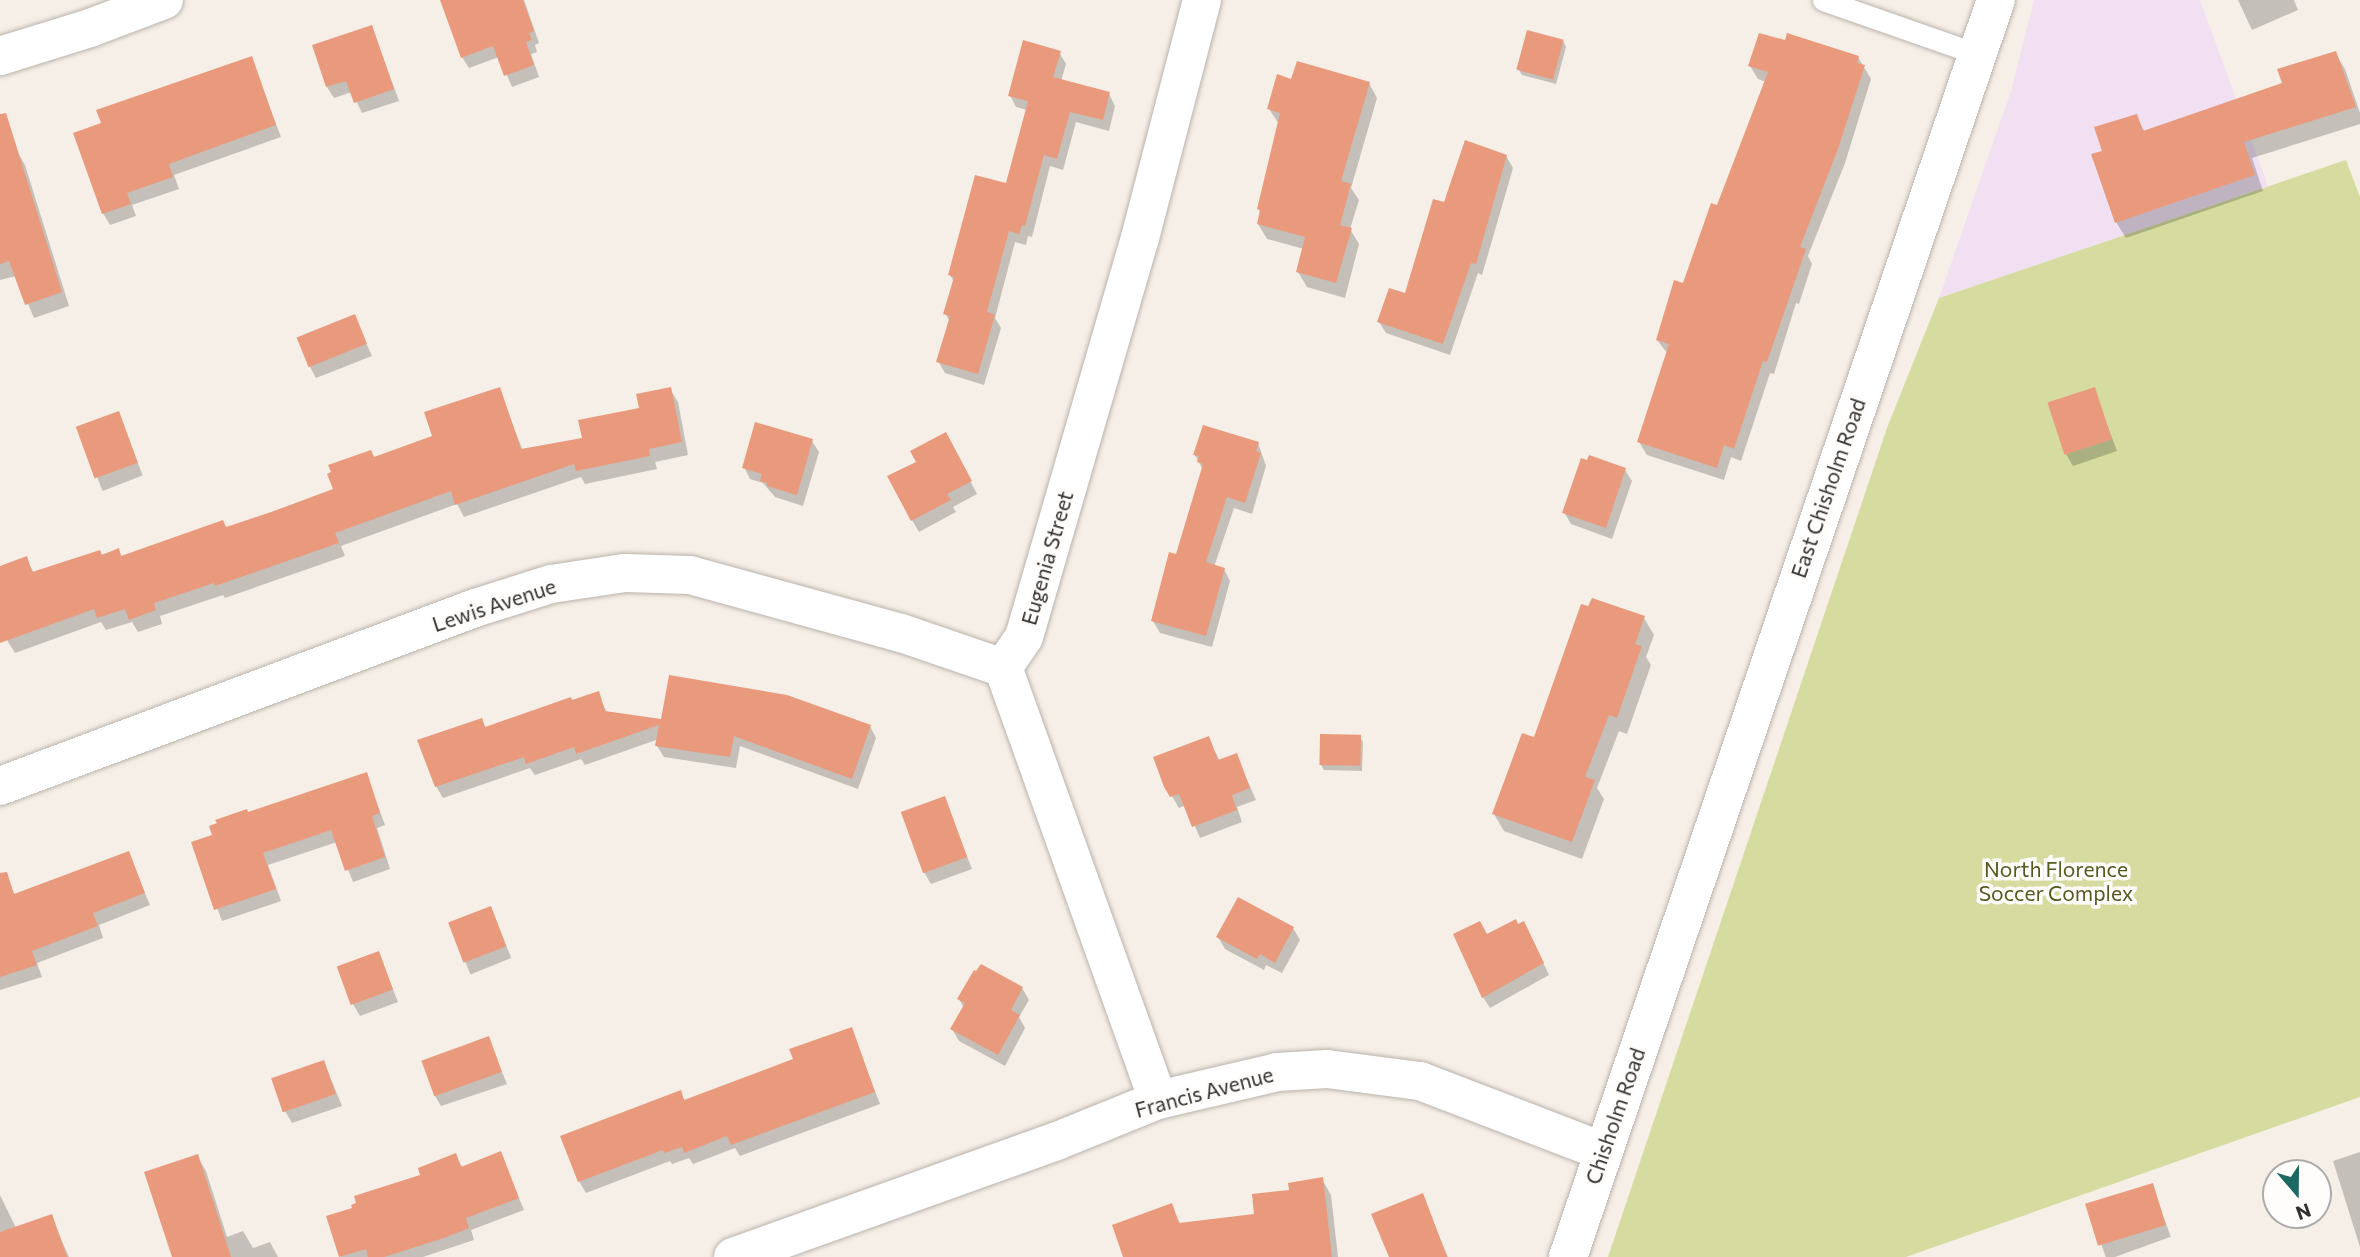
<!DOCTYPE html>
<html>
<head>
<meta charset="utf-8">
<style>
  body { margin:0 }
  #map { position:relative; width:2360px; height:1257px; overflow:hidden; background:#f6efe8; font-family:Commissioner,sans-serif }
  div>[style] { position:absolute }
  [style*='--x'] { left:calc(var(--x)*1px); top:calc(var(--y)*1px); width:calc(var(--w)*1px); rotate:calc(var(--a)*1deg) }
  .commercial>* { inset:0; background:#f0e0f2 }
  .green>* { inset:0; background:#d6dca0 }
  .shadow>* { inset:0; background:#0003; transform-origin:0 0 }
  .building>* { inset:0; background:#e99a7c; transform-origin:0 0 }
  .roads { filter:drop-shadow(0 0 2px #bab3ac) drop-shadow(0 0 2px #bab3ac) }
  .service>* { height:21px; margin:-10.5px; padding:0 10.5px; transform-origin:10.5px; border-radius:10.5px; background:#fff }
  .minor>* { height:38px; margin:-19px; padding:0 19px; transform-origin:19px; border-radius:19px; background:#fff }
  .secondary>* { height:38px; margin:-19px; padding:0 19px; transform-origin:19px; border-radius:19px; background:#fff }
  span { translate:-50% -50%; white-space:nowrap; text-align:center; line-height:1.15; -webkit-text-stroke:7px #fffdfc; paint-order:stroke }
  .street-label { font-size:21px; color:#33302e }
  .park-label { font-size:21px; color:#56591e }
  .north { position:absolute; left:2262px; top:1159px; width:70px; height:70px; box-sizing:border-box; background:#fffdfc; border:2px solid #adabaa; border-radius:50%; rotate:160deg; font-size:19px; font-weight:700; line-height:28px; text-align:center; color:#33302e }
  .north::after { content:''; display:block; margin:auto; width:24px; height:32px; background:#1c6863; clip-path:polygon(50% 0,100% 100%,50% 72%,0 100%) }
</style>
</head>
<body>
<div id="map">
  <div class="commercial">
    <div style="clip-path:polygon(2034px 0,2200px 0,2268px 186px,1939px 298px,2011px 91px)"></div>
  </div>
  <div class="green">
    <div style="clip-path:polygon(2346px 160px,2360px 197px,2360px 1097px,1906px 1257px,1608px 1257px,1887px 428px,1939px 298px)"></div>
  </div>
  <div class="shadow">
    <div style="clip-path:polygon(451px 0,524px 0,539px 43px,535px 45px,537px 52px,531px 54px,539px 77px,512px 87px,499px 57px,469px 68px,462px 57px)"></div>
    <div style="clip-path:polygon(2238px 0,2294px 0,2298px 10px,2252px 30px)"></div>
    <div style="clip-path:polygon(372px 27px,399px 101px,362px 113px,352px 92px,334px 98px,327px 87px)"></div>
    <div style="clip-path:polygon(1563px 41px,1566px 47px,1556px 84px,1522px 75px,1519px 70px)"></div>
    <div style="clip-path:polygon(1059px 52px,1066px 64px,1061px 81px,1109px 94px,1115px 106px,1109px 131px,1076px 122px,1063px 170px,1050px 166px,1032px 237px,1028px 236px,1026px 245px,1015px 242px,995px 318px,1001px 328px,984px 385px,945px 373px,938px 361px,950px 322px,945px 313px,954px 282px,950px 275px,1007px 186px,1027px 110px,1016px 107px,1010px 95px)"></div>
    <div style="clip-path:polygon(2335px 53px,2345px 69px,2360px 113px,2360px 124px,2252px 158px,2263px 191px,2126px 238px,2116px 222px,2104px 152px,2136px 116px,2145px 132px,2284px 85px)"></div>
    <div style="clip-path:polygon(1858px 57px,1871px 79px,1845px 163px,1808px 256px,1812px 264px,1799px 304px,1796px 303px,1774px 374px,1770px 373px,1741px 461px,1731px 457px,1724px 480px,1647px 455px,1639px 442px,1668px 354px,1657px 340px,1718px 207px,1766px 82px,1758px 79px,1750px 66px)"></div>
    <div style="clip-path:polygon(251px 58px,281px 137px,174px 175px,179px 189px,132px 205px,136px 216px,110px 225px,103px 213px)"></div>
    <div style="clip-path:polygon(1292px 81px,1369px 83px,1377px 98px,1351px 188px,1359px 200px,1350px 229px,1359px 244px,1345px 298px,1307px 287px,1298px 272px,1304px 249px,1267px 239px,1258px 224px,1261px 213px,1258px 208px,1279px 124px,1269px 109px)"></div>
    <div style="clip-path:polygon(17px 151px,25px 165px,69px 306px,34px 318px,16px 276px,0 280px,0 157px)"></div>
    <div style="clip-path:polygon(1506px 156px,1513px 168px,1482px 275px,1478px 273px,1450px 355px,1386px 333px,1379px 322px,1406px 295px,1446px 205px)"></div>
    <div style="clip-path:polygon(354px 316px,372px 356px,316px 378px,310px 367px)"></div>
    <div style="clip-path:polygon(499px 389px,523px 451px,584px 440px,641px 409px,670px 389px,678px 402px,688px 455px,655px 462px,657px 469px,585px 484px,581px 477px,464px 517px,457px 504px,341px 546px,345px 556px,225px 598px,223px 595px,160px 616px,162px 624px,138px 632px,132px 622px,106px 630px,101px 622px,15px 653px,7px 640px,0 621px,0 568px,26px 558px,34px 573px,118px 550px,122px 557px,226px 528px,335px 490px,375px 459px,434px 437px)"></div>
    <div style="clip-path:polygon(2094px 390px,2117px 451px,2073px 466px,2066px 454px)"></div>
    <div style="left:119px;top:414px;width:66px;height:43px;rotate:69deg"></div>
    <div style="clip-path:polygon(812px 441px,819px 452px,803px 506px,775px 497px,763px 483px,750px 479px,744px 467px)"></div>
    <div style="clip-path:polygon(1258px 443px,1266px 466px,1252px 514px,1234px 508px,1214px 567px,1224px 569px,1230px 581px,1212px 647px,1160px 633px,1153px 621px,1178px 556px,1203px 470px,1195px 455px)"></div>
    <div style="clip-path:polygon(952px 446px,977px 494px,953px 507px,956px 512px,919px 532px,912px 520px)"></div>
    <div style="clip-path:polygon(1625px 470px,1632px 481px,1612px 539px,1571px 524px,1564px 512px)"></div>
    <div style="clip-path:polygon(1644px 618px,1654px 635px,1646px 657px,1651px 665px,1627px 734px,1619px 731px,1597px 788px,1604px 799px,1582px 859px,1504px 831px,1494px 814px)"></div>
    <div style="clip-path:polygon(598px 693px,607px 713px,662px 721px,870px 726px,876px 738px,858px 789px,740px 746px,736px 768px,664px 757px,657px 746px,659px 739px,585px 765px,581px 759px,535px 775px,530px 768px,443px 798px,436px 786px,481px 720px,486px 728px)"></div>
    <div style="clip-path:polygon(1360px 737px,1363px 742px,1362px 771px,1324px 770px,1321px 765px)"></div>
    <div style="clip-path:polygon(1208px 738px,1220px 761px,1236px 755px,1256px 800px,1237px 807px,1242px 822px,1200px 838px,1186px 805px,1179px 808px,1166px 786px)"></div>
    <div style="clip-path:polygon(366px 774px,385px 825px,377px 828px,390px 869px,353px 882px,337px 842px,268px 865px,281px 901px,222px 921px,193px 843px,214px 836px,248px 814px)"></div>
    <div style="clip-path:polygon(944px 798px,972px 869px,931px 884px,924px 872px)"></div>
    <div style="clip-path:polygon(128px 853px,150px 905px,99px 925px,103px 938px,37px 963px,42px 977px,0 990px,0 888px,9px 885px,15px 895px)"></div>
    <div style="left:491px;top:908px;width:54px;height:44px;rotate:68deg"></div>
    <div style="clip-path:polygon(1293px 928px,1300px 940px,1282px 973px,1266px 965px,1264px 970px,1225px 949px,1218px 937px)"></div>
    <div style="clip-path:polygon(1487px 935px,1530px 935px,1549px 975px,1490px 1008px,1483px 997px)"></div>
    <div style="clip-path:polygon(378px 953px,398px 1002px,360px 1016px,353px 1004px)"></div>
    <div style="clip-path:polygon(1022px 988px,1029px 1000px,1019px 1017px,1025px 1028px,1005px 1066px,959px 1041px,952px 1029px,964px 1008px,959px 999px)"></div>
    <div style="clip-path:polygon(851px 1029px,880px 1104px,740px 1156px,735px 1148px,693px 1164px,689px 1158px,672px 1164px,670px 1161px,586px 1193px,579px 1181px,680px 1092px,685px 1101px,795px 1060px)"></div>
    <div style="clip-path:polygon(488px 1039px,507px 1084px,441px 1106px,434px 1094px)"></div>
    <div style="clip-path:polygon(324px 1062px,342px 1106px,292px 1123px,285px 1111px)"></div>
    <div style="clip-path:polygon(2360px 1152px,2360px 1247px,2333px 1161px)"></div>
    <div style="clip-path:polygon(500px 1153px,524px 1210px,471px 1230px,474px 1240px,423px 1257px,341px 1257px,328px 1217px,354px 1209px,423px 1176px,455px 1155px,463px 1168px)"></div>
    <div style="clip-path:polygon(197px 1156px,206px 1171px,227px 1237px,243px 1231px,253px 1248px,270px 1242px,278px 1257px,174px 1257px)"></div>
    <div style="clip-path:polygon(1322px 1179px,1331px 1195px,1338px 1257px,1125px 1257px,1171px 1206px,1181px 1225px,1256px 1216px,1291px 1192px)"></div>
    <div style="left:2152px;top:1185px;width:55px;height:68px;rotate:70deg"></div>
    <div style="clip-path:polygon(0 1195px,16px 1228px,51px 1216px,69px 1257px,0 1257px)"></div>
    <div style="clip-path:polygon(1422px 1195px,1448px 1257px,1390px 1257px)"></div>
  </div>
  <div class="building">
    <div style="clip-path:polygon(440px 0,523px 0,534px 31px,529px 33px,532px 40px,526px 42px,534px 65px,504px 76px,493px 46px,461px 58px)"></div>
    <div style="clip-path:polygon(372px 25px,394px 89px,354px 103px,346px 81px,326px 87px,312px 45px)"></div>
    <div style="left:1527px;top:30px;width:38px;height:41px;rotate:15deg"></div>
    <div style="clip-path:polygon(1759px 33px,1785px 40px,1787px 33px,1859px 56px,1857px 63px,1865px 65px,1838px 149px,1800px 247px,1806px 249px,1767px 362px,1763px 361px,1734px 449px,1724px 445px,1717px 468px,1637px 442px,1669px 344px,1656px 340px,1674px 280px,1683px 283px,1711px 203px,1717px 205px,1768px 72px,1748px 66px)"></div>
    <div style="clip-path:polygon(1023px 40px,1061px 51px,1053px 77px,1110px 92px,1103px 120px,1070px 112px,1057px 159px,1044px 155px,1025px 226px,1022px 225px,1019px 234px,1009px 231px,987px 312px,995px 315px,978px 374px,936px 362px,950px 316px,943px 314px,954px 277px,948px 275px,975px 175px,1006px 183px,1028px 101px,1008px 96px)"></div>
    <div style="clip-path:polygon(2336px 51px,2356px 107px,2244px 142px,2255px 175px,2115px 223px,2091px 154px,2102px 151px,2094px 127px,2137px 114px,2143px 131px,2282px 83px,2277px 69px)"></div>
    <div style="clip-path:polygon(252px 56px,276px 125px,169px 164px,173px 177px,127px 193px,131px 204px,102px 214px,73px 133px,101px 123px,96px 110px)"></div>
    <div style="clip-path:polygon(1297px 61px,1370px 82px,1341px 181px,1351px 184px,1340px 225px,1352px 228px,1336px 283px,1296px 272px,1305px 237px,1257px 224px,1260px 210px,1257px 209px,1280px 113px,1267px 109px,1277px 74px,1291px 79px)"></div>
    <div style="clip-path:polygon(6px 113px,62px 292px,25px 305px,9px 261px,0 264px,0 114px)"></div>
    <div style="clip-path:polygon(1465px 140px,1507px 155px,1476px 264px,1471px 263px,1443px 344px,1377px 322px,1389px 288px,1405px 293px,1433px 199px,1444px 202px)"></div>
    <div style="left:355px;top:314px;width:32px;height:63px;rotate:68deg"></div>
    <div style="clip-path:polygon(500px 387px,521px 449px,582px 438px,578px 420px,639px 408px,636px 394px,671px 387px,682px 442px,649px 449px,650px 456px,576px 471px,574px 464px,455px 505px,451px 491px,335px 533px,339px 543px,215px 586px,214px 583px,154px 603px,156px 610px,129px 620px,125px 609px,97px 618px,94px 609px,0 643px,0 566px,27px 556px,32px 572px,100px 550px,102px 555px,119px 548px,121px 556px,223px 520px,226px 527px,274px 511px,333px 489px,327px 474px,331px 472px,328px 465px,371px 450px,374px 457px,432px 436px,424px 412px)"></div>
    <div style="left:2095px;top:387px;width:55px;height:50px;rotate:72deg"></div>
    <div style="left:119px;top:411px;width:55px;height:46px;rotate:70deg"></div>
    <div style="clip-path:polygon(755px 422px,813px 439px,797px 495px,767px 486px,767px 483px,760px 481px,762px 474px,742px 468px)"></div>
    <div style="clip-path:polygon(1203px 425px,1259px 442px,1256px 451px,1261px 453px,1245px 503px,1227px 497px,1206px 562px,1225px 568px,1206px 636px,1151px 621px,1169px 552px,1176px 554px,1203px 464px,1197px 462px,1199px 456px,1193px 455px)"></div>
    <div style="clip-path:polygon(946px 432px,972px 481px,947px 494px,951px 500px,911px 521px,887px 476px,916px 462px,910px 451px)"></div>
    <div style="clip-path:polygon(1589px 455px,1626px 468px,1606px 528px,1562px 513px,1581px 458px,1587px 460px)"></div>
    <div style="clip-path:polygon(1592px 598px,1645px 616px,1635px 644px,1642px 646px,1617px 718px,1609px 715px,1585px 777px,1595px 780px,1572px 842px,1492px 814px,1522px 733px,1534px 737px,1581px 604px,1588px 606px)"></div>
    <div style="clip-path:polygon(669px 675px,787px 695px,871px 725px,852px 779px,734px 736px,730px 757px,655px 746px,659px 725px,576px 754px,574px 747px,526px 764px,524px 757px,435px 787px,417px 740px,482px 718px,485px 727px,571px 697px,572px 700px,599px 691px,605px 711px,661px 719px)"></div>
    <div style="left:1320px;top:734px;width:41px;height:31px;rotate:1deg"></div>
    <div style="clip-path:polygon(1209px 736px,1218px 760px,1237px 753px,1250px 788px,1232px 795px,1237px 810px,1192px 827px,1179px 794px,1170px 797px,1164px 787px,1153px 757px)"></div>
    <div style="clip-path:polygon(367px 772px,380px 813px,372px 816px,385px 857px,345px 871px,331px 830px,263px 853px,276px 889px,214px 910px,191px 842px,212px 835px,209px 826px,217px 823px,215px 820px,247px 809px,248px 812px)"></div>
    <div style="left:945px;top:796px;width:65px;height:47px;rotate:70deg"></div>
    <div style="clip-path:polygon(129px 851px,145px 893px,93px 913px,98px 926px,32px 951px,37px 965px,0 977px,0 873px,7px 872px,14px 894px)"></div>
    <div style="clip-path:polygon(1238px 897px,1294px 927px,1275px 963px,1260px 954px,1257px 959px,1216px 937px)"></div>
    <div style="left:491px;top:906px;width:43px;height:46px;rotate:69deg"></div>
    <div style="clip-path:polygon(1516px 919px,1518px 924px,1524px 921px,1544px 963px,1482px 998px,1453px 934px,1480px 921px,1487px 934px)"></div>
    <div style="left:379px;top:951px;width:41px;height:45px;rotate:70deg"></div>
    <div style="clip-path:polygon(981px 964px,1023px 987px,1011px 1010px,1020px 1015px,998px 1055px,950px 1029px,965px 1003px,957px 999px,974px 970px,976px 971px)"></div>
    <div style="clip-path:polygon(852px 1027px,875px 1092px,731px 1145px,727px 1136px,684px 1153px,682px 1147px,664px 1153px,663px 1150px,578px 1182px,560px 1136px,681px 1090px,684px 1100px,793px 1059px,789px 1049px)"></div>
    <div style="left:489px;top:1036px;width:38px;height:72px;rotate:70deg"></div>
    <div style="left:324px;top:1060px;width:36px;height:56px;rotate:71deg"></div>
    <div style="clip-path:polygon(501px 1151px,519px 1198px,466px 1218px,469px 1228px,444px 1238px,384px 1257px,368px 1257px,366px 1249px,339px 1257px,326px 1216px,352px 1208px,351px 1205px,356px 1203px,354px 1196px,420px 1175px,418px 1168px,456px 1153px,461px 1167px)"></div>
    <div style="clip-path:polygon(198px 1154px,231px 1257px,172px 1257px,144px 1172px)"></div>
    <div style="clip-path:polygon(1323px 1177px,1332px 1257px,1123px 1257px,1112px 1225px,1172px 1203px,1179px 1223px,1254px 1214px,1252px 1194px,1289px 1190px,1288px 1183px)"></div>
    <div style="left:2153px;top:1183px;width:44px;height:71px;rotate:73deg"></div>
    <div style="clip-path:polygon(1423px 1193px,1447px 1257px,1389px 1257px,1371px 1214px)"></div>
    <div style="clip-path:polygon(52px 1214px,67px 1257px,0 1257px,0 1232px)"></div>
  </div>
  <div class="roads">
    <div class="service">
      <div style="--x:1823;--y:0;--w:163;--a:19.3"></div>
    </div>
    <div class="minor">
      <div style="--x:0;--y:56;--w:94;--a:-17.3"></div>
      <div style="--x:90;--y:28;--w:79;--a:-20.7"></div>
      <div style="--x:0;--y:786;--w:507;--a:-20.54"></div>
      <div style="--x:475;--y:608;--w:80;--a:-17.5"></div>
      <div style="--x:551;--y:584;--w:75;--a:-8.5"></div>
      <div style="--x:625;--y:573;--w:65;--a:1.8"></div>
      <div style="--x:690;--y:575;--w:219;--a:15.4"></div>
      <div style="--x:901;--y:633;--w:108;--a:18.9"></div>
      <div style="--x:1158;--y:1100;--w:459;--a:-109.7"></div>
      <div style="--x:1003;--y:668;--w:37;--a:-56"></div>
      <div style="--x:1024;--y:637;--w:416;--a:-73.8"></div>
      <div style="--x:1140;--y:238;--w:246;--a:-75.4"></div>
      <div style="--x:733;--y:1257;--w:344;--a:-19.7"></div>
      <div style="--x:1057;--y:1141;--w:109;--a:-22.1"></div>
      <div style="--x:1158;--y:1100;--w:122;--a:-13.2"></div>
      <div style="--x:1277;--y:1072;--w:50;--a:-3.4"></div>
      <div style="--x:1327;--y:1069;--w:94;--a:7.4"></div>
      <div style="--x:1420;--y:1081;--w:195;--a:21"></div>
    </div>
    <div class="secondary">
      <div style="--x:1568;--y:1257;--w:1328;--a:-71.2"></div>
    </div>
  </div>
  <div class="street-label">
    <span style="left:1828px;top:488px;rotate:-71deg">East Chisholm Road</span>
    <span style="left:1047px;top:558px;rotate:-74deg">Eugenia Street</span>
    <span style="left:494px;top:605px;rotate:-18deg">Lewis Avenue</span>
    <span style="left:1204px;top:1092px;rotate:-15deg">Francis Avenue</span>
    <span style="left:1615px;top:1116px;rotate:-71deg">Chisholm Road</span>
  </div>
  <div class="park-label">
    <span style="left:2056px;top:881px">North Florence<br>Soccer Complex</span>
  </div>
  <div class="north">N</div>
</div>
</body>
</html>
